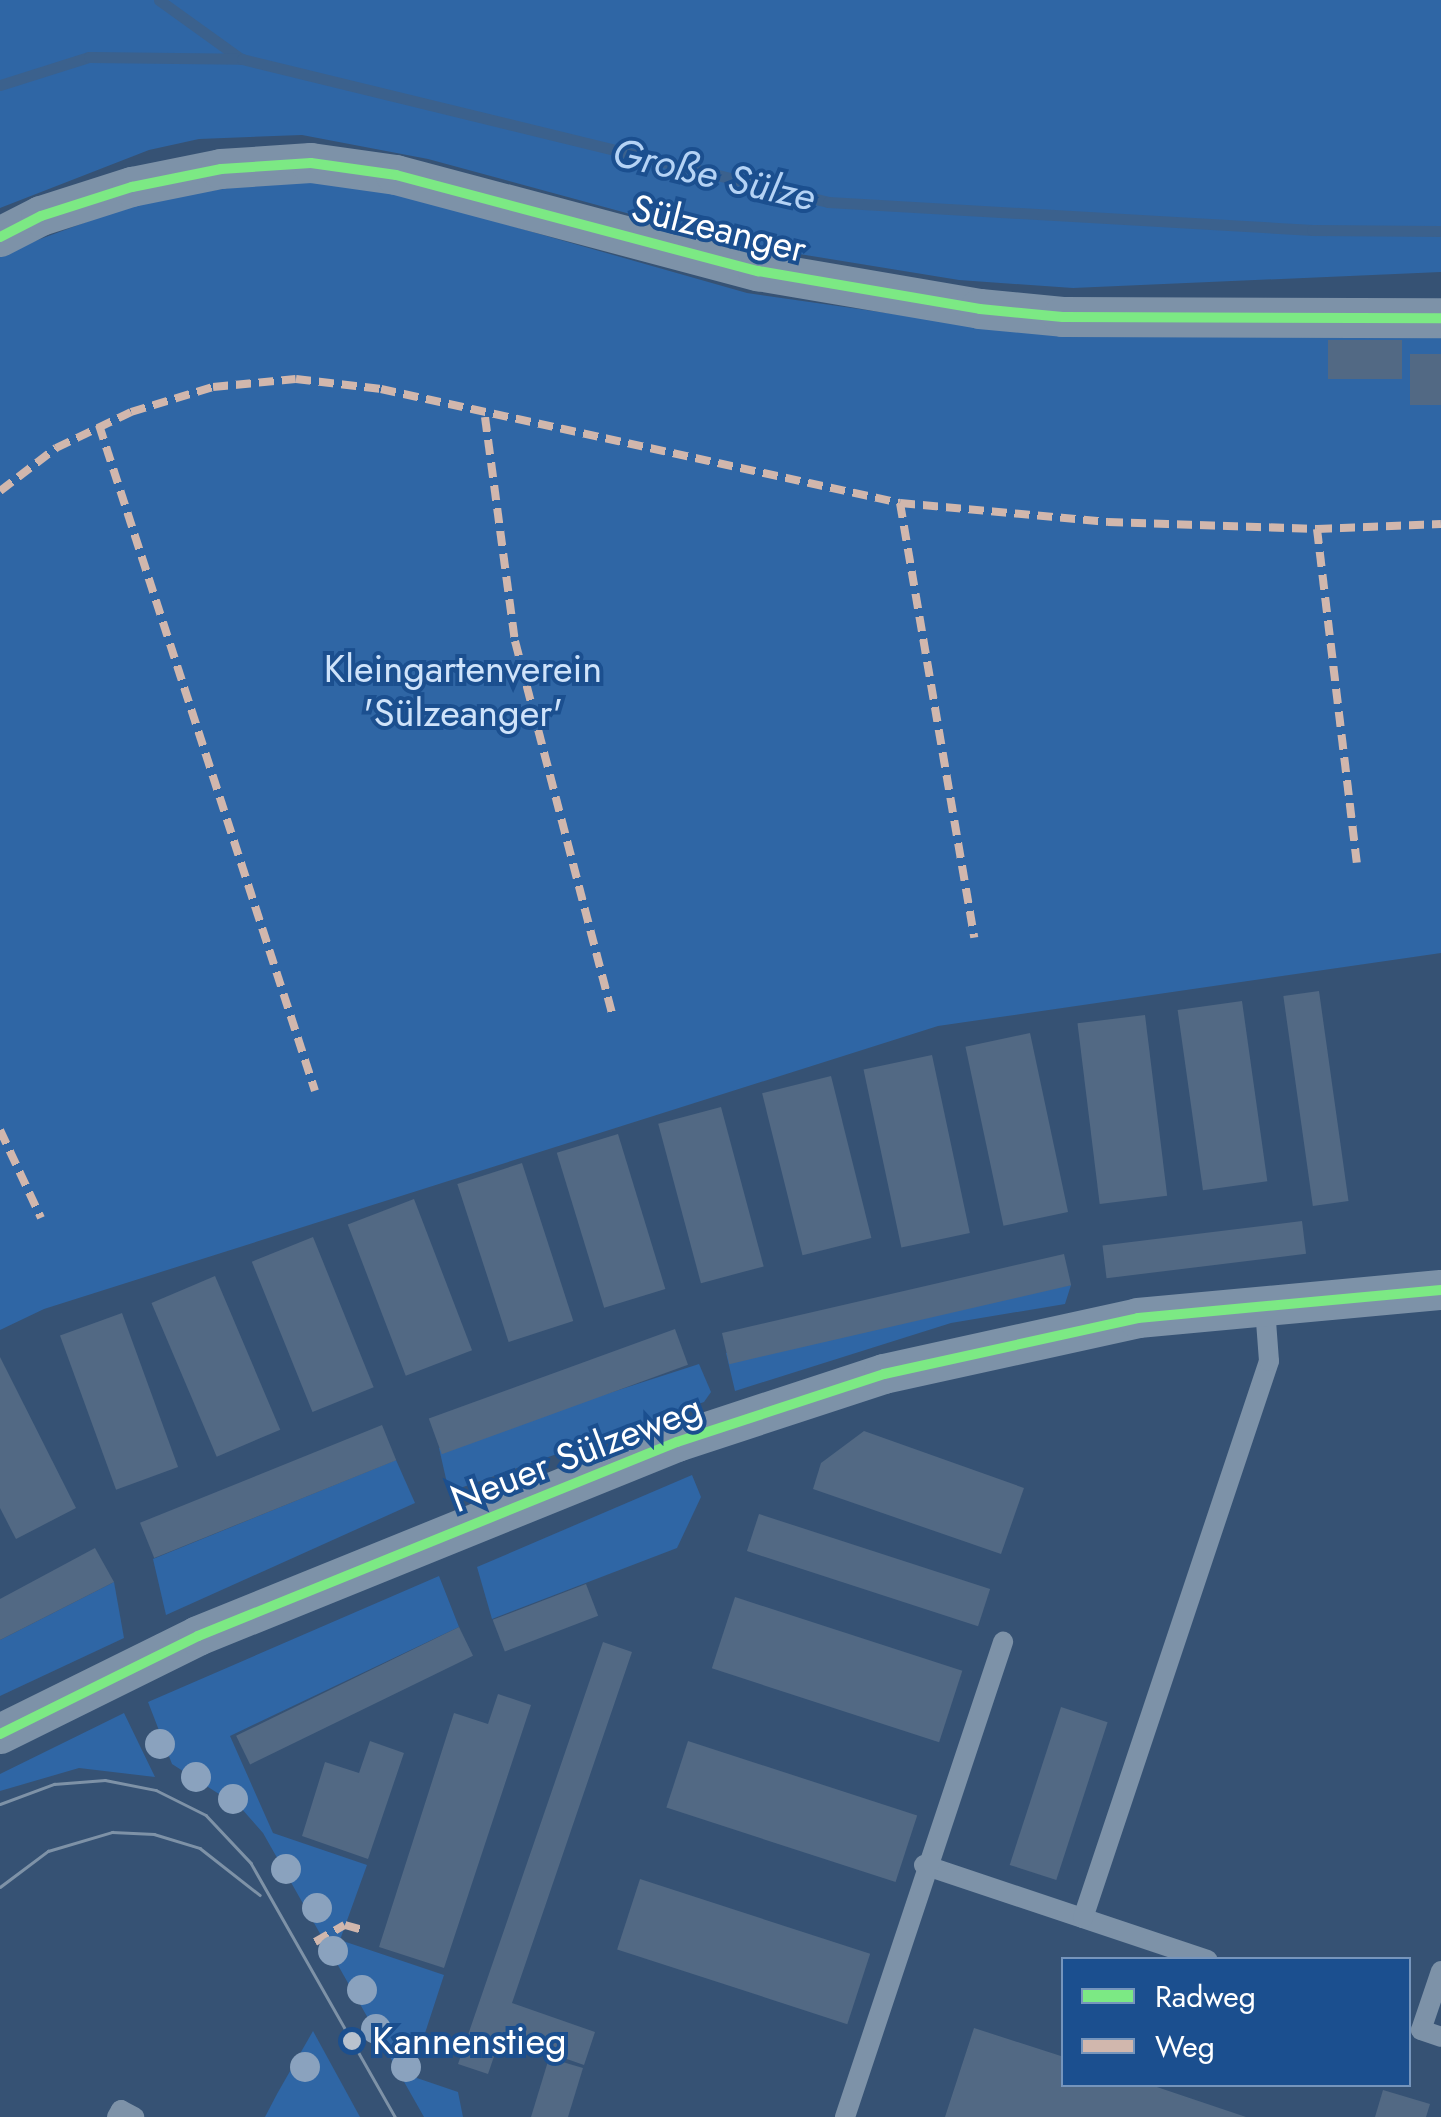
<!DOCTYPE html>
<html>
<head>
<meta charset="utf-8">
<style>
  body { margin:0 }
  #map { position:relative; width:1441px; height:2117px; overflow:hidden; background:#365274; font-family:Jost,sans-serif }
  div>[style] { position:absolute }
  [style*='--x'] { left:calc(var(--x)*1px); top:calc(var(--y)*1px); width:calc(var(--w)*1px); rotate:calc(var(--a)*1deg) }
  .green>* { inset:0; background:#2f66a5 }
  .stream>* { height:11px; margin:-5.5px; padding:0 5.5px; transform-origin:5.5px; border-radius:5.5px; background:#3b618d }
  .building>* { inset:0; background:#526984; transform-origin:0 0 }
  .service>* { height:20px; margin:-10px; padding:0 10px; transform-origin:10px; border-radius:10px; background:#7d92a8 }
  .minor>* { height:40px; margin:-20px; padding:0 20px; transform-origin:20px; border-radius:20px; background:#7d92a8 }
  .tram>* { height:2.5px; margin:-1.25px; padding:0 1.25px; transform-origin:1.25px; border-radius:1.25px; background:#7e92a7 }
  .quiet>* { height:8px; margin-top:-4px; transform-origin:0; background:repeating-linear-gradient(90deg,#d1b7ad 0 15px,transparent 0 23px) }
  .cycleway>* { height:10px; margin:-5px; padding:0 5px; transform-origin:5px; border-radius:5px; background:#7ce984 }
  .trees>* { width:30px; height:30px; margin:-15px; border-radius:50%; background:#8aa2be }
  .dots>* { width:28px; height:28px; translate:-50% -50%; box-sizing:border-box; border:5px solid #1b4f8f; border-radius:50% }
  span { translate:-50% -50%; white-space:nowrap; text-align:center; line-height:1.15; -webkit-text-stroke:8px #1b4f8f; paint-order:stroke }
  .street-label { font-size:38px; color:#fff }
  .park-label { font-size:38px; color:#cfe3fa }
  .poi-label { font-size:38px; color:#fff }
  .left { translate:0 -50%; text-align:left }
  .water-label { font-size:40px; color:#b5d3f5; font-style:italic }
  .legend { position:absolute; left:1061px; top:1957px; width:350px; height:130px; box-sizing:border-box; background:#1b4f8f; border:2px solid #7695bc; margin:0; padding:12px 18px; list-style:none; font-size:30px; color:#fff }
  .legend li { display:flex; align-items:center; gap:20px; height:50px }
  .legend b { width:50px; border:2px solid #7695bc }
</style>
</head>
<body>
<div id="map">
  <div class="green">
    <div style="clip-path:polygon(0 0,1441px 0,1441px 272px,1073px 288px,959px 280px,744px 245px,428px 159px,302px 135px,199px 139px,149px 150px,0 208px)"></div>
    <div style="clip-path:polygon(295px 178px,392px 192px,747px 293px,979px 326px,1441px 336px,1441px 953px,938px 1026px,44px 1309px,0 1330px,0 254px,143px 201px)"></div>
    <div style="clip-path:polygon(1071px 1285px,1065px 1304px,951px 1323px,735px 1391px,726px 1353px)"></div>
    <div style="clip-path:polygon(699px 1364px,711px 1392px,704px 1402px,449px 1492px,439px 1448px)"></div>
    <div style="clip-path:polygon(396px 1460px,415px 1503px,166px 1615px,153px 1559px)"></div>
    <div style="clip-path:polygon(692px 1475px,701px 1497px,677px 1548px,492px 1619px,477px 1567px)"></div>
    <div style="clip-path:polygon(439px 1576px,459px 1627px,230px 1736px,273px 1833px,367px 1865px,340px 1940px,444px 1975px,411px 2076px,458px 2092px,463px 2117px,424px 2117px,263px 1833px,241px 1808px,172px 1764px,148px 1702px)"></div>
    <div style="clip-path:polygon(114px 1582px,124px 1638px,0 1696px,0 1640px)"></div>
    <div style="clip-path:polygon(124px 1713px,155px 1777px,79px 1768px,0 1791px,0 1774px)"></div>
    <div style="clip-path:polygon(313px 2031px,360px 2117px,265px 2117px,277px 2094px)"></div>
  </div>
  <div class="stream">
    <div style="--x:159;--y:0;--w:101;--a:35.7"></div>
    <div style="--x:0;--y:85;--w:93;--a:-17.5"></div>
    <div style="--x:89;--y:57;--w:153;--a:0.7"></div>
    <div style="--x:242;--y:59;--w:603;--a:13.71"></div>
    <div style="--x:828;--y:202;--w:485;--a:3.3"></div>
    <div style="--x:1312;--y:230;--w:129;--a:0.4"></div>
  </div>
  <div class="building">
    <div style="left:1328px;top:340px;width:74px;height:39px"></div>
    <div style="left:1410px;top:354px;width:31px;height:51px"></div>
    <div style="left:1319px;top:991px;width:212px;height:36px;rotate:82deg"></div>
    <div style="left:1242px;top:1001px;width:182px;height:65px;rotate:82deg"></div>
    <div style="left:1145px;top:1015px;width:182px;height:68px;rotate:83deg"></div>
    <div style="left:1030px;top:1033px;width:183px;height:66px;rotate:78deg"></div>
    <div style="left:932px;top:1055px;width:182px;height:70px;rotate:78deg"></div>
    <div style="left:831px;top:1076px;width:167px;height:71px;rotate:76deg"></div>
    <div style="left:721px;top:1107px;width:165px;height:65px;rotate:75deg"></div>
    <div style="left:618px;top:1134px;width:162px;height:64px;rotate:73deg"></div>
    <div style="left:522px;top:1163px;width:166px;height:68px;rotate:72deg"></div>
    <div style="left:414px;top:1199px;width:162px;height:71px;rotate:69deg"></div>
    <div style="left:1302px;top:1221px;width:33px;height:201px;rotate:83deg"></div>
    <div style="left:313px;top:1237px;width:162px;height:66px;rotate:68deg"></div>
    <div style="left:1064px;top:1254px;width:32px;height:351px;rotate:77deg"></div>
    <div style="left:215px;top:1276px;width:167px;height:69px;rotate:67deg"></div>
    <div style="left:122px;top:1313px;width:164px;height:66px;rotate:70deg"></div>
    <div style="left:675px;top:1329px;width:38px;height:262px;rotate:70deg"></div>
    <div style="clip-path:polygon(0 1357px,76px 1508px,16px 1539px,0 1508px)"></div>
    <div style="left:382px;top:1425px;width:38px;height:261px;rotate:68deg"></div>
    <div style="clip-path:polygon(864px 1431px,1024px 1488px,1001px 1554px,813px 1489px,821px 1463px)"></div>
    <div style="left:759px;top:1514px;width:243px;height:39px;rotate:18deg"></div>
    <div style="clip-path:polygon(95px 1548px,114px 1582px,0 1640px,0 1599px)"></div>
    <div style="left:586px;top:1584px;width:34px;height:100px;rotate:69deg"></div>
    <div style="left:735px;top:1597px;width:239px;height:75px;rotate:18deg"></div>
    <div style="left:459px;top:1627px;width:32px;height:248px;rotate:64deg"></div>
    <div style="clip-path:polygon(603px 1642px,632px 1652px,512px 2003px,595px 2032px,584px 2065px,501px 2036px,488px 2074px,458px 2064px)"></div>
    <div style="clip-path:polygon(498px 1694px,531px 1705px,444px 1968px,379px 1947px,454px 1713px,488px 1724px)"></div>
    <div style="left:1061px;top:1707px;width:49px;height:166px;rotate:18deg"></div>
    <div style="clip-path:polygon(370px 1741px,404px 1753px,368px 1859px,302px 1836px,325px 1762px,359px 1773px)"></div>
    <div style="left:688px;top:1741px;width:241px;height:70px;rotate:18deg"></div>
    <div style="left:640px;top:1879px;width:242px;height:74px;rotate:18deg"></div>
    <div style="clip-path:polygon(974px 2028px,1064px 2057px,1064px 2084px,1148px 2084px,1246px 2117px,945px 2117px)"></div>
    <div style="clip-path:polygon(549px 2058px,583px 2068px,568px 2117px,531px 2117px)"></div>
    <div style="clip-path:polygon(1383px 2090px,1430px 2104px,1426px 2117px,1375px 2117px)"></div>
  </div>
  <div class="service">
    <div style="--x:924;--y:1865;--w:299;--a:18.5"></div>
    <div style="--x:1083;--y:1918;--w:587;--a:-71.53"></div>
    <div style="--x:1269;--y:1361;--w:53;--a:-94.3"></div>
    <div style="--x:1441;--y:1971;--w:62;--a:108.7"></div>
    <div style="--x:1421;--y:2030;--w:21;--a:19"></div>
    <div style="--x:117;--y:2117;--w:8;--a:-60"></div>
    <div style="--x:121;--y:2110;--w:15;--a:28"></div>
    <div style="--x:845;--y:2117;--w:501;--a:-71.6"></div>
  </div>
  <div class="minor">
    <div style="--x:0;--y:237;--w:46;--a:-27.1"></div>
    <div style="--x:41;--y:216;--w:96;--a:-17.7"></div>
    <div style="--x:132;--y:187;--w:91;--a:-11.4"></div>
    <div style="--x:221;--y:169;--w:90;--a:-3.8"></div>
    <div style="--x:311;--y:163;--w:86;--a:8"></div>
    <div style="--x:396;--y:175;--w:375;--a:14.9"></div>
    <div style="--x:758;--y:271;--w:225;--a:9.7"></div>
    <div style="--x:980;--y:309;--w:83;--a:5.5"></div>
    <div style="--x:1063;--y:317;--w:378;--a:0.2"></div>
    <div style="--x:0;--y:1734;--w:221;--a:-26.3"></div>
    <div style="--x:198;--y:1636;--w:517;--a:-22.05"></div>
    <div style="--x:677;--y:1442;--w:218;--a:-18.2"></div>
    <div style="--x:884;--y:1374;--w:260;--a:-12.4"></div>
    <div style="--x:1138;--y:1318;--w:304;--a:-5.3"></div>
  </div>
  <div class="tram">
    <div style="--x:0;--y:1804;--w:58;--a:-20.3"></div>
    <div style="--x:54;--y:1784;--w:51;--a:-4.5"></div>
    <div style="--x:105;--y:1780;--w:52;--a:11.1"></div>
    <div style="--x:156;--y:1790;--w:56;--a:26.6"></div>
    <div style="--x:206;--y:1815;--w:66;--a:46.8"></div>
    <div style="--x:251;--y:1863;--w:292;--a:60.4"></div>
    <div style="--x:0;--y:1887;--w:60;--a:-36.9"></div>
    <div style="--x:48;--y:1851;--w:67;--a:-16.5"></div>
    <div style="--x:112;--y:1832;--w:42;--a:2.7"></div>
    <div style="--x:154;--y:1834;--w:48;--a:16.9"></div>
    <div style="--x:200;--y:1848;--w:76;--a:38.1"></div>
  </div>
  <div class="quiet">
    <div style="--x:485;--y:417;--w:226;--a:82.4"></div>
    <div style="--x:515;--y:641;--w:385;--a:75.4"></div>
    <div style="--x:99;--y:425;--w:700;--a:72.03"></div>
    <div style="--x:0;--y:491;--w:71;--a:-37.5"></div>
    <div style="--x:56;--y:448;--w:83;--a:-25.6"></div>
    <div style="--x:131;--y:412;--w:86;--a:-17"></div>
    <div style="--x:213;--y:387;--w:83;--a:-5.5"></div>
    <div style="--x:296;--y:379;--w:86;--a:6.7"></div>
    <div style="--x:381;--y:389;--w:531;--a:12.39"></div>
    <div style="--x:900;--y:503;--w:209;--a:5.2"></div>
    <div style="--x:1108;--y:522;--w:209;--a:1.9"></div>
    <div style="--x:1317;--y:529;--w:124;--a:-2.3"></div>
    <div style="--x:900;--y:503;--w:441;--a:80.3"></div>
    <div style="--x:1317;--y:529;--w:336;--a:83.2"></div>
    <div style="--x:0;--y:1130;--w:97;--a:65"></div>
    <div style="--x:315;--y:1942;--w:34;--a:-30"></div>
    <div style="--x:345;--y:1925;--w:18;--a:16"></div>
  </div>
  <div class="cycleway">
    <div style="--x:0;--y:237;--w:46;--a:-27.1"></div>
    <div style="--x:41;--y:216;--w:96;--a:-17.7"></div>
    <div style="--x:132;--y:187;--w:91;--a:-11.4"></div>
    <div style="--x:221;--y:169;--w:90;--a:-3.8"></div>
    <div style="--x:311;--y:163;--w:86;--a:8"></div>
    <div style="--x:396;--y:175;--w:375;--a:14.9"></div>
    <div style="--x:758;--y:271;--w:225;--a:9.7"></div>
    <div style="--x:980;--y:309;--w:83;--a:5.5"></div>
    <div style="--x:1063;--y:317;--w:378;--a:0.2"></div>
    <div style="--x:0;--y:1734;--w:221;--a:-26.3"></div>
    <div style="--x:198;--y:1636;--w:517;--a:-22.05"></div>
    <div style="--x:677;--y:1442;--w:218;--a:-18.2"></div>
    <div style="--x:884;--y:1374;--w:260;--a:-12.4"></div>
    <div style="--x:1138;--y:1318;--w:304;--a:-5.3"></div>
  </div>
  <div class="trees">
    <div style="left:160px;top:1744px"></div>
    <div style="left:196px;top:1777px"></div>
    <div style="left:233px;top:1799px"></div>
    <div style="left:286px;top:1869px"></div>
    <div style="left:317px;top:1908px"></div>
    <div style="left:333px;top:1951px"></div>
    <div style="left:362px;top:1990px"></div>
    <div style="left:376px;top:2029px"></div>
    <div style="left:305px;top:2067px"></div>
    <div style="left:406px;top:2067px"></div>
  </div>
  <div class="dots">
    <div style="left:352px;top:2041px;background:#b9c2ce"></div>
  </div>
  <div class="street-label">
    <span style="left:719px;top:228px;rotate:14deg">Sülzeanger</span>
    <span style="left:576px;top:1453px;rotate:-21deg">Neuer Sülzeweg</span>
  </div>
  <div class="park-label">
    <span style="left:463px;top:691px">Kleingartenverein<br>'Sülzeanger'</span>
  </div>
  <div class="poi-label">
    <span class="left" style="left:372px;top:2041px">Kannenstieg</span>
  </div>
  <div class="water-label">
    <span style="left:714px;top:174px;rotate:13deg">Große Sülze</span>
  </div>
  <ul class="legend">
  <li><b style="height:12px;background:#7ce984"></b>Radweg</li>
  <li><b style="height:12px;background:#d1b7ad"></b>Weg</li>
  </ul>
</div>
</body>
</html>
